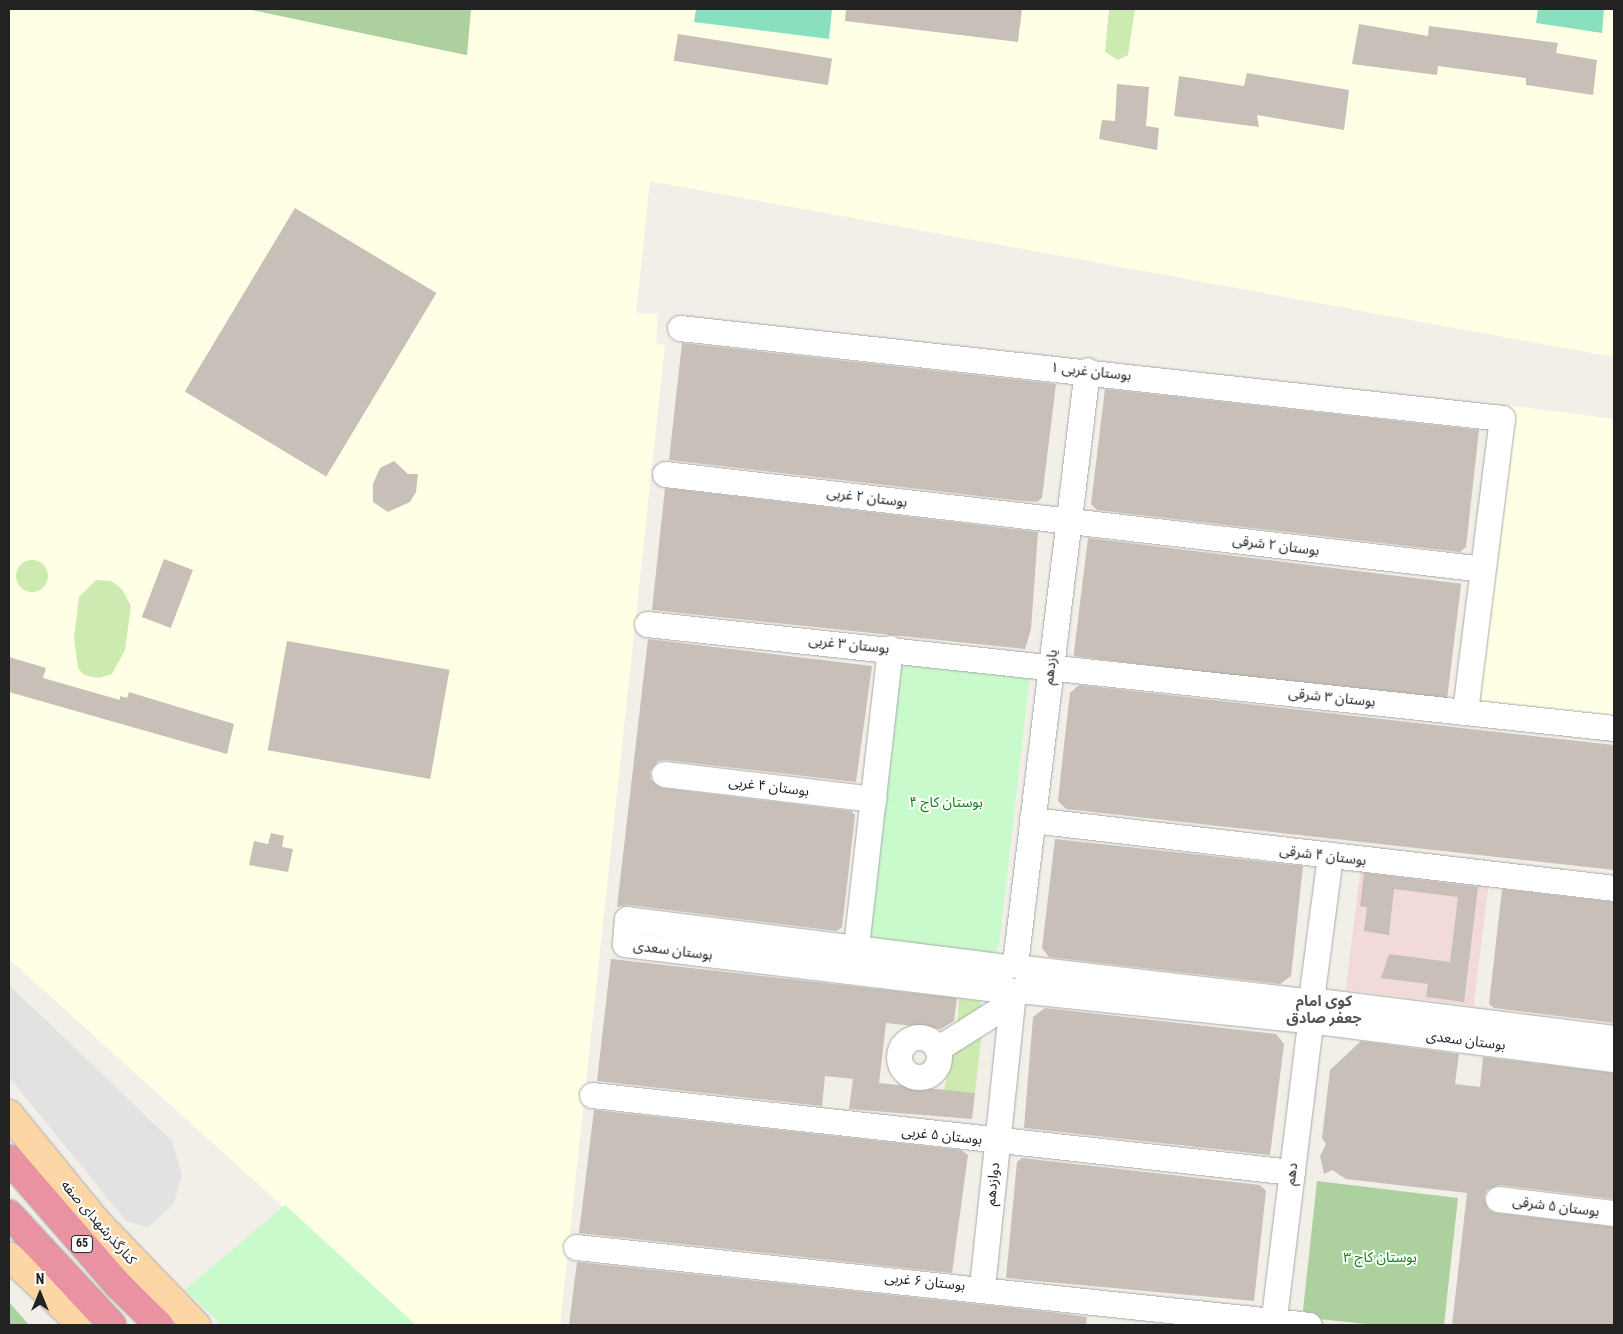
<!DOCTYPE html>
<html>
<head>
<meta charset="utf-8">
<style>
  body { margin:0 }
  #map { position:relative; width:1623px; height:1334px; overflow:hidden; background:#f2efe9; font-family:"Roboto Condensed","Noto Sans Arabic",sans-serif }
  div>[style] { position:absolute }
  [style*='--x'] { left:calc(var(--x)*1px); top:calc(var(--y)*1px); width:calc(var(--w)*1px); rotate:calc(var(--a)*1deg) }
  .commercial>* { inset:0; background:#f2dad9; transform-origin:0 0 }
  .education>* { inset:0; background:#ffffe5 }
  .grass>* { inset:0; background:#cdebb0 }
  .round { border-radius:50% }
  .forest>* { inset:0; background:#add19e }
  .park>* { inset:0; background:#c8facc }
  .pitch>* { inset:0; background:#88e0be }
  .parking>* { inset:0; background:#e2e2e2 }
  .building>* { inset:0; background:#c7bfb8; transform-origin:0 0 }
  .roads { filter:drop-shadow(0 0 1px #a9a9a9) drop-shadow(0 0 1px #a9a9a9) }
  .minor>* { height:25px; margin:-12.5px; padding:0 12.5px; transform-origin:12.5px; border-radius:12.5px; background:#fff }
  .minor>.ring { margin:-12.5px; padding:0; box-sizing:content-box; background:none; border:25px solid #fff; border-radius:50% }
  .major>* { height:28px; margin:-14px; padding:0 14px; transform-origin:14px; border-radius:14px; background:#fcd6a4 }
  .highway>* { height:28px; margin:-14px; padding:0 14px; transform-origin:14px; border-radius:14px; background:#e892a2 }
  span { translate:-50% -50%; white-space:nowrap; text-align:center; line-height:1.15; -webkit-text-stroke:4px #fff; paint-order:stroke }
  .shield-label span { padding:1px 4px; background:#fff; border:1px solid; border-radius:4px; -webkit-text-stroke-width:0 }
  .shield-label { font-size:12px; color:#222; font-weight:700 }
  .street-label { font-size:14px; color:#222 }
  .park-label { font-size:14px; color:#0c8416 }
  .neighbourhood-label { font-size:15px; color:#555; font-weight:700 }
  .frame { position:absolute; inset:0; border:10px solid #222; pointer-events:none }
  .north { position:absolute; left:15px; top:1269px; width:50px; height:50px; -webkit-text-stroke:4px #fff; paint-order:stroke; rotate:0deg; font-size:14px; font-weight:700; line-height:20px; text-align:center; color:#222 }
  .north::after { content:''; display:block; margin:auto; width:18px; height:22px; background:#222; clip-path:polygon(50% 0,100% 100%,50% 72%,0 100%) }
</style>
</head>
<body>
<div id="map">
  <div class="commercial">
    <div style="left:1361px;top:865px;width:129px;height:126px;rotate:7deg"></div>
  </div>
  <div class="education">
    <div style="clip-path:polygon(9px 9px,1614px 9px,1614px 357px,650px 181px,636px 313px,658px 314px,656px 343px,665px 345px,560px 1325px,414px 1325px,9px 959px)"></div>
    <div style="clip-path:polygon(1507px 405px,1614px 419px,1614px 720px,1485px 705px,1473px 688px)"></div>
  </div>
  <div class="grass">
    <div style="clip-path:polygon(1109px 9px,1135px 9px,1128px 55px,1118px 60px,1105px 52px)"></div>
    <div class="round" style="left:16px;top:560px;width:32px;height:32px"></div>
    <div style="clip-path:polygon(96px 580px,111px 581px,122px 589px,131px 606px,125px 650px,112px 674px,99px 678px,84px 675px,78px 668px,74px 638px,79px 597px)"></div>
    <div style="clip-path:polygon(959px 999px,980px 1001px,983px 1010px,957px 1029px)"></div>
    <div style="clip-path:polygon(983px 1023px,975px 1093px,944px 1091px,951px 1057px)"></div>
  </div>
  <div class="forest">
    <div style="clip-path:polygon(247px 9px,471px 9px,467px 55px,466px 55px)"></div>
    <div style="clip-path:polygon(1317px 1181px,1458px 1198px,1444px 1325px,1376px 1325px,1309px 1318px,1303px 1310px)"></div>
    <div style="clip-path:polygon(9px 1302px,29px 1325px,9px 1325px)"></div>
  </div>
  <div class="park">
    <div style="clip-path:polygon(900px 659px,1030px 674px,999px 946px,991px 957px,865px 943px)"></div>
    <div style="clip-path:polygon(285px 1205px,416px 1325px,222px 1325px,185px 1290px)"></div>
  </div>
  <div class="pitch">
    <div style="clip-path:polygon(696px 9px,832px 9px,829px 39px,694px 22px)"></div>
    <div style="clip-path:polygon(1538px 9px,1604px 9px,1602px 33px,1536px 23px)"></div>
  </div>
  <div class="parking">
    <div style="clip-path:polygon(9px 985px,172px 1141px,182px 1176px,173px 1205px,148px 1227px,126px 1221px,9px 1077px)"></div>
  </div>
  <div class="building">
    <div style="clip-path:polygon(846px 9px,1022px 9px,1018px 42px,845px 21px)"></div>
    <div style="clip-path:polygon(1359px 24px,1428px 36px,1429px 26px,1558px 43px,1556px 53px,1597px 60px,1593px 95px,1526px 85px,1526px 78px,1438px 66px,1437px 75px,1352px 64px)"></div>
    <div style="left:678px;top:34px;width:156px;height:27px;rotate:9deg"></div>
    <div style="clip-path:polygon(1247px 73px,1349px 90px,1344px 130px,1257px 115px,1259px 127px,1174px 116px,1179px 76px,1244px 86px)"></div>
    <div style="clip-path:polygon(1117px 84px,1149px 87px,1146px 126px,1159px 128px,1157px 150px,1099px 139px,1102px 120px,1115px 121px)"></div>
    <div style="left:295px;top:208px;width:165px;height:214px;rotate:31deg"></div>
    <div style="clip-path:polygon(682px 343px,1056px 384px,1042px 498px,1037px 502px,1023px 501px,669px 460px)"></div>
    <div style="clip-path:polygon(1105px 389px,1479px 430px,1466px 547px,1460px 552px,1097px 510px,1091px 504px)"></div>
    <div style="clip-path:polygon(394px 461px,408px 474px,418px 474px,416px 492px,410px 502px,388px 512px,373px 502px,373px 484px,380px 468px)"></div>
    <div style="clip-path:polygon(665px 488px,1038px 532px,1031px 629px,1025px 649px,652px 610px)"></div>
    <div style="left:1088px;top:538px;width:376px;height:119px;rotate:7deg"></div>
    <div style="left:164px;top:559px;width:31px;height:62px;rotate:21deg"></div>
    <div style="clip-path:polygon(648px 639px,872px 666px,856px 782px,666px 760px,658px 761px,650px 772px,651px 780px,662px 788px,851px 811px,855px 815px,847px 885px,842px 927px,837px 931px,629px 905px,617px 907px)"></div>
    <div style="left:287px;top:641px;width:165px;height:111px;rotate:10deg"></div>
    <div style="clip-path:polygon(9px 657px,46px 668px,43px 678px,120px 700px,120px 696px,127px 698px,129px 692px,234px 724px,227px 754px,9px 692px)"></div>
    <div style="clip-path:polygon(1079px 685px,1614px 745px,1614px 870px,1066px 809px,1058px 801px,1064px 745px,1070px 693px)"></div>
    <div style="clip-path:polygon(271px 833px,284px 836px,282px 847px,293px 849px,288px 872px,249px 865px,254px 841px,268px 844px)"></div>
    <div style="clip-path:polygon(1055px 839px,1303px 866px,1291px 976px,1280px 984px,1049px 957px,1042px 948px)"></div>
    <div style="clip-path:polygon(1364px 873px,1478px 887px,1464px 1002px,1426px 997px,1428px 984px,1381px 978px,1389px 954px,1450px 962px,1458px 897px,1394px 889px,1389px 935px,1364px 931px,1367px 907px,1360px 906px)"></div>
    <div style="clip-path:polygon(1502px 889px,1614px 902px,1614px 1023px,1494px 1008px,1489px 1004px)"></div>
    <div style="clip-path:polygon(611px 959px,957px 998px,954px 1021px,941px 1029px,886px 1023px,879px 1083px,975px 1093px,972px 1119px,849px 1109px,853px 1079px,825px 1076px,822px 1106px,597px 1081px)"></div>
    <div style="clip-path:polygon(1045px 1008px,1276px 1034px,1284px 1044px,1270px 1155px,1024px 1128px,1033px 1017px)"></div>
    <div style="clip-path:polygon(1361px 1041px,1459px 1054px,1455px 1084px,1480px 1087px,1483px 1057px,1614px 1073px,1614px 1199px,1500px 1185px,1487px 1190px,1484px 1198px,1489px 1210px,1496px 1213px,1614px 1227px,1614px 1325px,1452px 1325px,1467px 1193px,1346px 1179px,1332px 1170px,1324px 1174px,1320px 1156px,1326px 1144px,1322px 1138px,1330px 1070px)"></div>
    <div style="clip-path:polygon(594px 1110px,961px 1150px,968px 1155px,952px 1273px,579px 1233px)"></div>
    <div style="clip-path:polygon(1022px 1158px,1260px 1185px,1266px 1191px,1254px 1301px,1006px 1278px,1017px 1162px)"></div>
    <div style="clip-path:polygon(577px 1262px,1050px 1312px,1087px 1317px,1086px 1325px,569px 1325px)"></div>
  </div>
  <div class="roads">
    <div class="minor">
      <div style="--x:680;--y:328;--w:827;--a:6.25"></div>
      <div style="--x:1502;--y:418;--w:296;--a:97.2"></div>
      <div style="--x:665;--y:474;--w:823;--a:6.62"></div>
      <div style="--x:647;--y:624;--w:973;--a:6.14"></div>
      <div style="--x:664;--y:774;--w:211;--a:6.8"></div>
      <div style="--x:1032;--y:820;--w:586;--a:6.66"></div>
      <div style="--x:854;--y:964;--w:318;--a:-83.5"></div>
      <div style="--x:1015;--y:964;--w:598;--a:-83.09"></div>
      <div style="--x:1006;--y:967;--w:382;--a:-172.8"></div>
      <div style="--x:627;--y:919;--w:25;--a:95"></div>
      <div style="--x:625;--y:944;--w:385;--a:6.9"></div>
      <div style="--x:1023;--y:968;--w:283;--a:6.7"></div>
      <div style="--x:1019;--y:990;--w:286;--a:6"></div>
      <div style="--x:1311;--y:1000;--w:145;--a:-82.5"></div>
      <div style="--x:1318;--y:1001;--w:298;--a:7.1"></div>
      <div style="--x:1317;--y:1021;--w:299;--a:7.3"></div>
      <div class="ring" style="left:899px;top:1037px;width:15px;height:15px"></div>
      <div style="--x:937;--y:1049;--w:88;--a:-32.4"></div>
      <div style="--x:592;--y:1095;--w:704;--a:6.28"></div>
      <div style="--x:1498;--y:1199;--w:117;--a:6.9"></div>
      <div style="--x:576;--y:1247;--w:737;--a:6.07"></div>
      <div style="--x:982;--y:1287;--w:298;--a:-84"></div>
      <div style="--x:1273;--y:1325;--w:304;--a:-83"></div>
    </div>
    <div class="major">
      <div style="--x:9;--y:1114;--w:136;--a:50.9"></div>
      <div style="--x:95;--y:1220;--w:146;--a:46.1"></div>
      <div style="--x:9;--y:1256;--w:100;--a:43.4"></div>
    </div>
    <div class="highway">
      <div style="--x:9;--y:1159;--w:167;--a:49.1"></div>
      <div style="--x:118;--y:1285;--w:57;--a:44.3"></div>
      <div style="--x:9;--y:1214;--w:151;--a:47.1"></div>
    </div>
  </div>
  <div class="shield-label">
    <span style="left:82px;top:1244px">65</span>
  </div>
  <div class="street-label">
    <span style="left:1091px;top:371px;rotate:6deg">بوستان غربی ۱</span>
    <span style="left:867px;top:497px;rotate:7deg">بوستان ۲ غربی</span>
    <span style="left:1276px;top:545px;rotate:7deg">بوستان ۲ شرقی</span>
    <span style="left:849px;top:644px;rotate:6deg">بوستان ۳ غربی</span>
    <span style="left:1050px;top:667px;rotate:-83deg">یازدهم</span>
    <span style="left:1332px;top:697px;rotate:6deg">بوستان ۳ شرقی</span>
    <span style="left:769px;top:786px;rotate:7deg">بوستان ۴ غربی</span>
    <span style="left:1323px;top:855px;rotate:7deg">بوستان ۴ شرقی</span>
    <span style="left:673px;top:950px;rotate:7deg">بوستان سعدی</span>
    <span style="left:1466px;top:1040px;rotate:7deg">بوستان سعدی</span>
    <span style="left:942px;top:1135px;rotate:6deg">بوستان ۵ غربی</span>
    <span style="left:1291px;top:1174px;rotate:-83deg">دهم</span>
    <span style="left:992px;top:1184px;rotate:-84deg">دوازدهم</span>
    <span style="left:1556px;top:1206px;rotate:7deg">بوستان ۵ شرقی</span>
    <span style="left:99px;top:1222px;rotate:49deg">کنارگذرشهدای صفه</span>
    <span style="left:925px;top:1281px;rotate:6deg">بوستان ۶ غربی</span>
  </div>
  <div class="park-label">
    <span style="left:946px;top:802px">بوستان کاج ۴</span>
    <span style="left:1380px;top:1257px">بوستان کاج ۳</span>
  </div>
  <div class="neighbourhood-label">
    <span style="left:1324px;top:1010px">کوی امام<br>جعفر صادق</span>
  </div>
  <div class="frame"></div>
  <div class="north">N</div>
</div>
</body>
</html>
